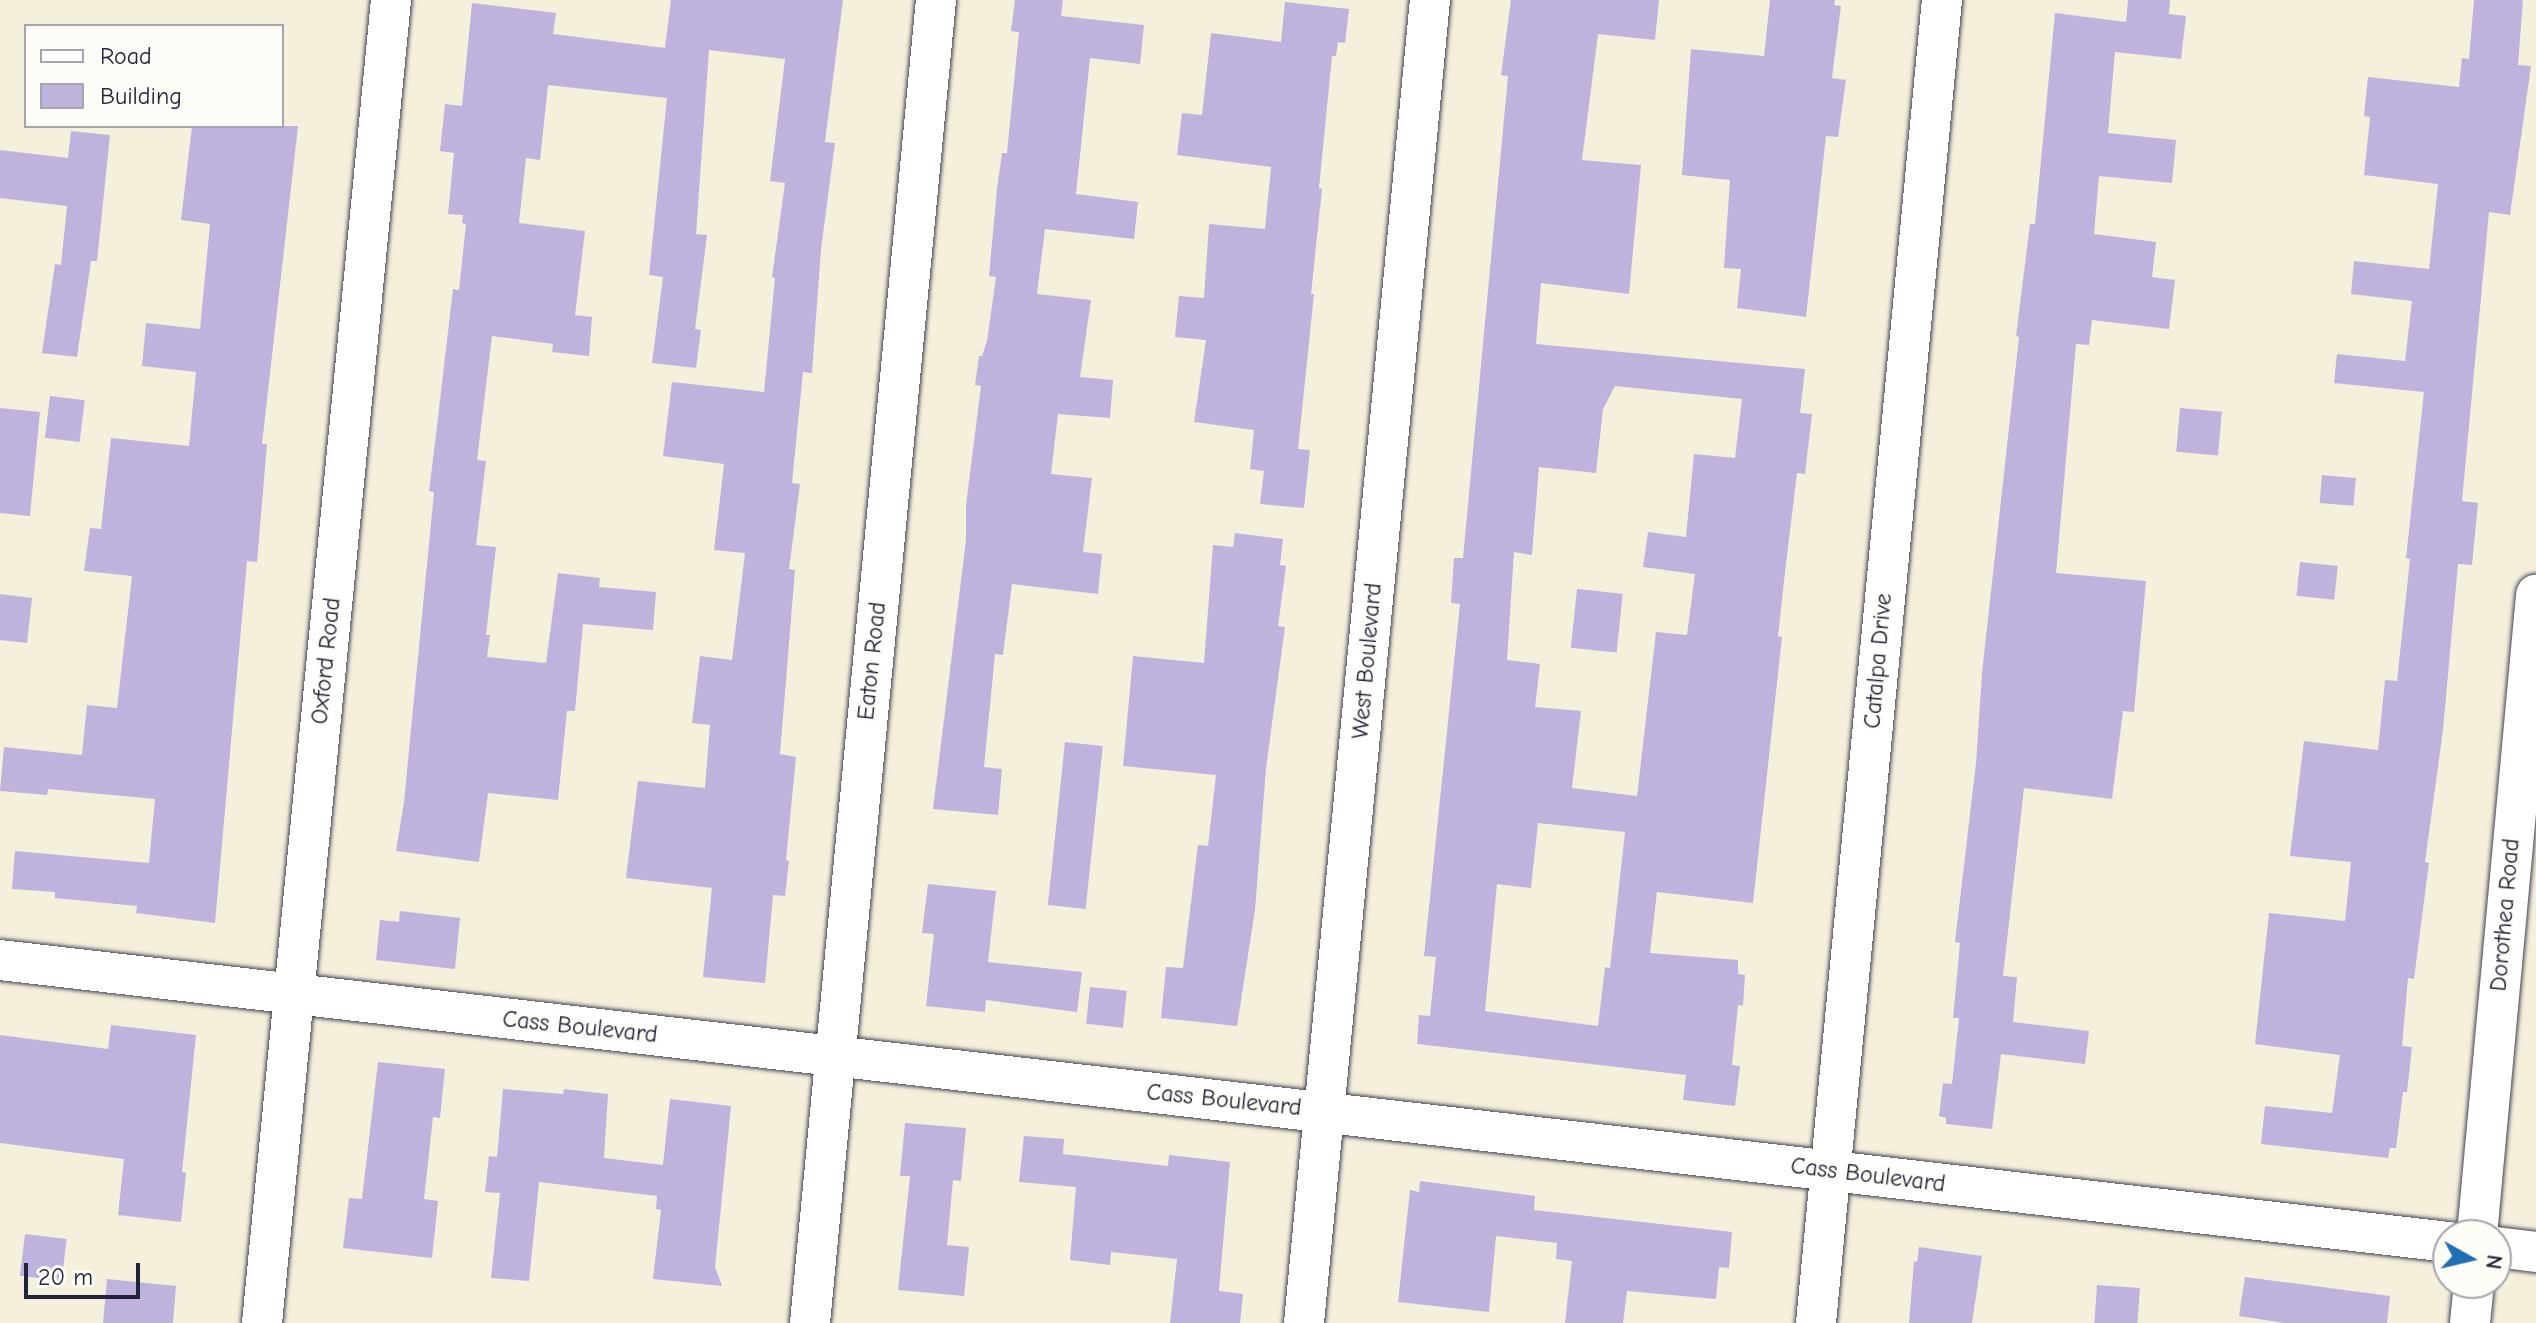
<!DOCTYPE html>
<html>
<head>
<meta charset="utf-8">
<style>
  body { margin:0 }
  #map { position:relative; width:2536px; height:1323px; overflow:hidden; background:#f4f0dc; font-family:"Comic Neue",sans-serif }
  div>[style] { position:absolute }
  [style*='--x'] { left:calc(var(--x)*1px); top:calc(var(--y)*1px); width:calc(var(--w)*1px); rotate:calc(var(--a)*1deg) }
  .building>* { inset:0; background:#bfb3de; transform-origin:0 0 }
  .roads { filter:drop-shadow(0 0 2px #424153) drop-shadow(0 0 2px #424153) }
  .minor>* { height:40px; margin:-20px; padding:0 20px; transform-origin:20px; border-radius:20px; background:#fff }
  span { translate:-50% -50%; white-space:nowrap; text-align:center; line-height:1.15; -webkit-text-stroke:6px #fdfcf7; paint-order:stroke }
  .street-label { font-size:24px; color:#22223b }
  .legend { position:absolute; left:24px; top:24px; width:260px; height:104px; box-sizing:border-box; background:#fdfcf7; border:2px solid #a5a5ac; margin:0; padding:10px 14px; list-style:none; font-size:24px; color:#22223b }
  .legend li { display:flex; align-items:center; gap:16px; height:40px }
  .legend b { width:40px; border:2px solid #a5a5ac }
  .north { position:absolute; left:2432px; top:1219px; width:80px; height:80px; box-sizing:border-box; background:#fdfcf7; border:2px solid #a5a5ac; border-radius:50%; rotate:98deg; font-size:22px; font-weight:700; line-height:32px; text-align:center; color:#22223b }
  .north::after { content:''; display:block; margin:auto; width:28px; height:36px; background:#1f6fb2; clip-path:polygon(50% 0,100% 100%,50% 72%,0 100%) }
  .scale { position:absolute; left:24px; top:1263px; width:116px; height:36px; box-sizing:border-box; border:4px solid #22223b; border-top:0; padding-left:10px; font-size:24px; line-height:28px; white-space:nowrap; color:#22223b; -webkit-text-stroke:6px #fdfcf7; paint-order:stroke }
</style>
</head>
<body>
<div id="map">
  <div class="building">
    <div style="clip-path:polygon(671px 0,843px 0,825px 142px,835px 143px,821px 249px,812px 373px,803px 372px,792px 483px,800px 484px,789px 569px,795px 570px,780px 754px,796px 757px,786px 860px,789px 861px,785px 896px,773px 895px,765px 983px,703px 977px,712px 888px,626px 878px,638px 781px,705px 788px,710px 725px,692px 723px,700px 656px,732px 660px,745px 553px,714px 550px,724px 464px,663px 456px,672px 382px,764px 392px,775px 278px,772px 277px,785px 183px,770px 181px,785px 59px,709px 50px,696px 234px,707px 235px,695px 329px,701px 330px,696px 368px,652px 363px,663px 277px,649px 275px,667px 98px,548px 85px,540px 160px,526px 158px,519px 223px,585px 231px,575px 315px,592px 317px,589px 356px,552px 352px,553px 344px,492px 336px,477px 460px,486px 461px,476px 545px,496px 547px,486px 635px,490px 635px,487px 657px,546px 663px,558px 573px,600px 578px,599px 587px,656px 592px,653px 630px,583px 624px,575px 711px,567px 711px,558px 800px,488px 793px,479px 862px,396px 851px,404px 802px,434px 492px,429px 491px,437px 426px,453px 289px,459px 290px,466px 224px,462px 223px,463px 215px,448px 214px,454px 153px,440px 151px,445px 104px,462px 106px,472px 3px,556px 13px,553px 34px,665px 48px)"></div>
    <div style="clip-path:polygon(1015px 0,1063px 0,1061px 16px,1144px 25px,1140px 64px,1090px 58px,1076px 194px,1138px 202px,1134px 239px,1045px 229px,1037px 294px,1091px 300px,1080px 377px,1113px 380px,1110px 418px,1058px 414px,1051px 474px,1092px 478px,1083px 552px,1102px 554px,1098px 594px,1012px 584px,1003px 655px,995px 654px,984px 767px,1002px 769px,998px 815px,933px 809px,966px 540px,966px 505px,981px 386px,975px 385px,979px 356px,982px 356px,987px 341px,996px 277px,989px 276px,997px 189px,1002px 153px,1007px 153px,1019px 32px,1011px 31px)"></div>
    <div style="clip-path:polygon(evenodd,1511px 0,1659px 0,1655px 40px,1598px 34px,1582px 160px,1641px 165px,1629px 294px,1541px 283px,1536px 344px,1805px 369px,1800px 413px,1812px 414px,1805px 474px,1797px 473px,1785px 572px,1778px 636px,1782px 637px,1753px 903px,1657px 892px,1650px 953px,1738px 960px,1738px 974px,1745px 975px,1743px 1006px,1738px 1005px,1732px 1065px,1740px 1066px,1735px 1106px,1683px 1100px,1686px 1075px,1417px 1044px,1419px 1015px,1430px 1016px,1436px 957px,1424px 956px,1460px 604px,1451px 603px,1454px 558px,1463px 558px,1508px 76px,1501px 75px,1511px 0,1615px 386px,1742px 399px,1735px 458px,1694px 454px,1686px 537px,1648px 532px,1643px 567px,1695px 574px,1687px 635px,1656px 632px,1637px 796px,1572px 788px,1581px 711px,1535px 707px,1540px 664px,1507px 660px,1514px 552px,1532px 555px,1539px 467px,1596px 473px,1603px 409px,1615px 386px,1511px 0,1538px 823px,1625px 832px,1610px 968px,1605px 967px,1598px 1026px,1485px 1011px,1497px 884px,1531px 888px,1538px 823px)"></div>
    <div style="clip-path:polygon(1770px 0,1835px 0,1834px 5px,1841px 6px,1832px 78px,1846px 80px,1838px 137px,1826px 136px,1806px 317px,1737px 308px,1741px 269px,1724px 268px,1730px 180px,1682px 175px,1691px 49px,1764px 56px)"></div>
    <div style="clip-path:polygon(2128px 0,2170px 0,2169px 14px,2186px 16px,2181px 59px,2115px 52px,2108px 133px,2176px 140px,2172px 183px,2099px 176px,2094px 234px,2156px 242px,2152px 277px,2175px 280px,2169px 329px,2092px 320px,2089px 345px,2076px 344px,2056px 573px,2146px 581px,2134px 712px,2123px 711px,2112px 799px,2024px 788px,2003px 976px,2017px 977px,2013px 1022px,2089px 1031px,2085px 1064px,2001px 1054px,1992px 1129px,1946px 1124px,1946px 1118px,1939px 1116px,1943px 1083px,1952px 1084px,1959px 1018px,1953px 1018px,1960px 943px,1955px 942px,1976px 763px,1982px 673px,2019px 337px,2016px 336px,2030px 224px,2035px 224px,2055px 13px,2126px 22px)"></div>
    <div style="clip-path:polygon(2474px 0,2523px 0,2518px 65px,2531px 66px,2510px 215px,2489px 212px,2462px 501px,2478px 503px,2472px 565px,2458px 564px,2443px 730px,2425px 862px,2429px 863px,2414px 979px,2408px 978px,2402px 1046px,2412px 1047px,2407px 1092px,2403px 1092px,2396px 1148px,2390px 1148px,2388px 1158px,2261px 1144px,2265px 1106px,2332px 1113px,2340px 1055px,2255px 1044px,2269px 913px,2345px 921px,2351px 862px,2290px 856px,2304px 741px,2378px 750px,2385px 680px,2397px 681px,2410px 559px,2406px 558px,2424px 392px,2334px 383px,2337px 354px,2405px 361px,2412px 301px,2351px 294px,2354px 261px,2429px 269px,2438px 184px,2364px 175px,2370px 117px,2364px 116px,2368px 77px,2459px 87px,2462px 58px,2469px 59px)"></div>
    <div style="clip-path:polygon(1285px 2px,1349px 9px,1345px 43px,1338px 42px,1336px 56px,1332px 56px,1319px 188px,1322px 189px,1311px 294px,1314px 294px,1298px 449px,1310px 450px,1304px 508px,1260px 504px,1264px 471px,1250px 469px,1254px 430px,1194px 422px,1206px 340px,1175px 337px,1179px 296px,1204px 298px,1209px 224px,1265px 229px,1271px 167px,1177px 155px,1182px 113px,1202px 115px,1211px 33px,1281px 42px)"></div>
    <div style="clip-path:polygon(192px 126px,298px 126px,262px 444px,267px 444px,257px 562px,247px 561px,215px 923px,136px 913px,137px 906px,55px 898px,55px 892px,12px 889px,15px 851px,149px 863px,155px 799px,48px 789px,47px 795px,0 791px,4px 747px,82px 755px,87px 705px,117px 708px,132px 576px,84px 571px,90px 528px,101px 529px,111px 438px,189px 446px,196px 372px,142px 366px,146px 323px,200px 329px,210px 224px,181px 220px)"></div>
    <div style="clip-path:polygon(71px 131px,110px 135px,97px 261px,91px 261px,77px 357px,42px 353px,55px 264px,61px 265px,67px 206px,0 198px,0 150px,68px 158px)"></div>
    <div style="left:50px;top:396px;width:35px;height:42px;rotate:7deg"></div>
    <div style="clip-path:polygon(0 408px,40px 412px,30px 516px,0 513px)"></div>
    <div style="left:2180px;top:408px;width:42px;height:44px;rotate:5deg"></div>
    <div style="left:2322px;top:475px;width:34px;height:28px;rotate:5deg"></div>
    <div style="clip-path:polygon(1235px 533px,1283px 539px,1280px 565px,1286px 566px,1278px 626px,1285px 627px,1266px 768px,1255px 910px,1237px 1026px,1161px 1018px,1166px 967px,1183px 968px,1198px 845px,1208px 846px,1216px 775px,1123px 766px,1133px 656px,1204px 663px,1213px 545px,1233px 547px)"></div>
    <div style="left:2300px;top:562px;width:38px;height:34px;rotate:6deg"></div>
    <div style="left:1577px;top:589px;width:46px;height:59px;rotate:6deg"></div>
    <div style="clip-path:polygon(0 594px,32px 598px,27px 643px,0 640px)"></div>
    <div style="left:1065px;top:742px;width:38px;height:164px;rotate:6deg"></div>
    <div style="clip-path:polygon(928px 884px,996px 891px,988px 962px,1082px 972px,1077px 1012px,986px 1000px,985px 1012px,926px 1006px,934px 934px,922px 933px)"></div>
    <div style="clip-path:polygon(400px 911px,460px 918px,455px 969px,376px 960px,380px 920px,399px 922px)"></div>
    <div style="left:1090px;top:987px;width:37px;height:37px;rotate:6deg"></div>
    <div style="clip-path:polygon(111px 1025px,196px 1035px,182px 1172px,186px 1173px,181px 1222px,118px 1215px,124px 1159px,0 1143px,0 1035px,108px 1049px)"></div>
    <div style="clip-path:polygon(378px 1062px,445px 1069px,440px 1118px,433px 1117px,424px 1199px,438px 1201px,432px 1258px,343px 1248px,349px 1198px,362px 1199px)"></div>
    <div style="clip-path:polygon(503px 1089px,563px 1094px,564px 1089px,608px 1094px,604px 1158px,663px 1165px,670px 1099px,731px 1106px,715px 1267px,722px 1286px,653px 1279px,661px 1210px,656px 1209px,657px 1196px,539px 1182px,529px 1281px,491px 1278px,500px 1193px,485px 1192px,489px 1156px,497px 1157px)"></div>
    <div style="clip-path:polygon(905px 1123px,966px 1128px,961px 1181px,953px 1180px,947px 1245px,969px 1247px,964px 1296px,898px 1290px,910px 1176px,900px 1176px)"></div>
    <div style="clip-path:polygon(1024px 1136px,1064px 1139px,1063px 1154px,1168px 1166px,1169px 1155px,1230px 1162px,1219px 1291px,1243px 1294px,1240px 1323px,1170px 1323px,1177px 1259px,1111px 1252px,1110px 1265px,1070px 1260px,1076px 1187px,1019px 1182px)"></div>
    <div style="clip-path:polygon(1420px 1181px,1535px 1196px,1534px 1210px,1732px 1232px,1729px 1268px,1719px 1267px,1716px 1299px,1627px 1291px,1623px 1323px,1565px 1323px,1572px 1261px,1556px 1259px,1557px 1243px,1496px 1236px,1489px 1312px,1398px 1302px,1410px 1190px,1419px 1192px)"></div>
    <div style="left:25px;top:1234px;width:42px;height:42px;rotate:7deg"></div>
    <div style="clip-path:polygon(1919px 1247px,1982px 1256px,1972px 1323px,1909px 1323px,1914px 1261px,1917px 1262px)"></div>
    <div style="clip-path:polygon(2245px 1277px,2390px 1296px,2387px 1323px,2284px 1323px,2239px 1316px)"></div>
    <div style="clip-path:polygon(107px 1279px,176px 1286px,173px 1323px,103px 1323px)"></div>
    <div style="left:2097px;top:1285px;width:43px;height:38px;rotate:4deg"></div>
  </div>
  <div class="roads">
    <div class="minor">
      <div style="--x:0;--y:960;--w:2464;--a:6.57"></div>
      <div style="--x:2477;--y:1235;--w:643;--a:-84.73"></div>
      <div style="--x:2496;--y:1247;--w:40;--a:7.1"></div>
      <div style="--x:262;--y:1323;--w:1329;--a:-84.43"></div>
      <div style="--x:810;--y:1323;--w:1329;--a:-84.56"></div>
      <div style="--x:1304;--y:1323;--w:1329;--a:-84.56"></div>
      <div style="--x:1816;--y:1323;--w:1329;--a:-84.56"></div>
      <div style="--x:2470;--y:1323;--w:40;--a:-84.3"></div>
    </div>
  </div>
  <div class="street-label">
    <span style="left:326px;top:661px;rotate:-84deg">Oxford Road</span>
    <span style="left:872px;top:661px;rotate:-84deg">Eaton Road</span>
    <span style="left:1367px;top:661px;rotate:-85deg">West Boulevard</span>
    <span style="left:1878px;top:661px;rotate:-85deg">Catalpa Drive</span>
    <span style="left:2505px;top:915px;rotate:-85deg">Dorothea Road</span>
    <span style="left:580px;top:1027px;rotate:6deg">Cass Boulevard</span>
    <span style="left:1224px;top:1100px;rotate:6deg">Cass Boulevard</span>
    <span style="left:1868px;top:1175px;rotate:7deg">Cass Boulevard</span>
  </div>
  <ul class="legend">
  <li><b style="height:10px;background:#fff"></b>Road</li>
  <li><b style="height:22px;background:#bfb3de"></b>Building</li>
  </ul>
  <div class="north">N</div>
  <div class="scale">20 m</div>
</div>
</body>
</html>
